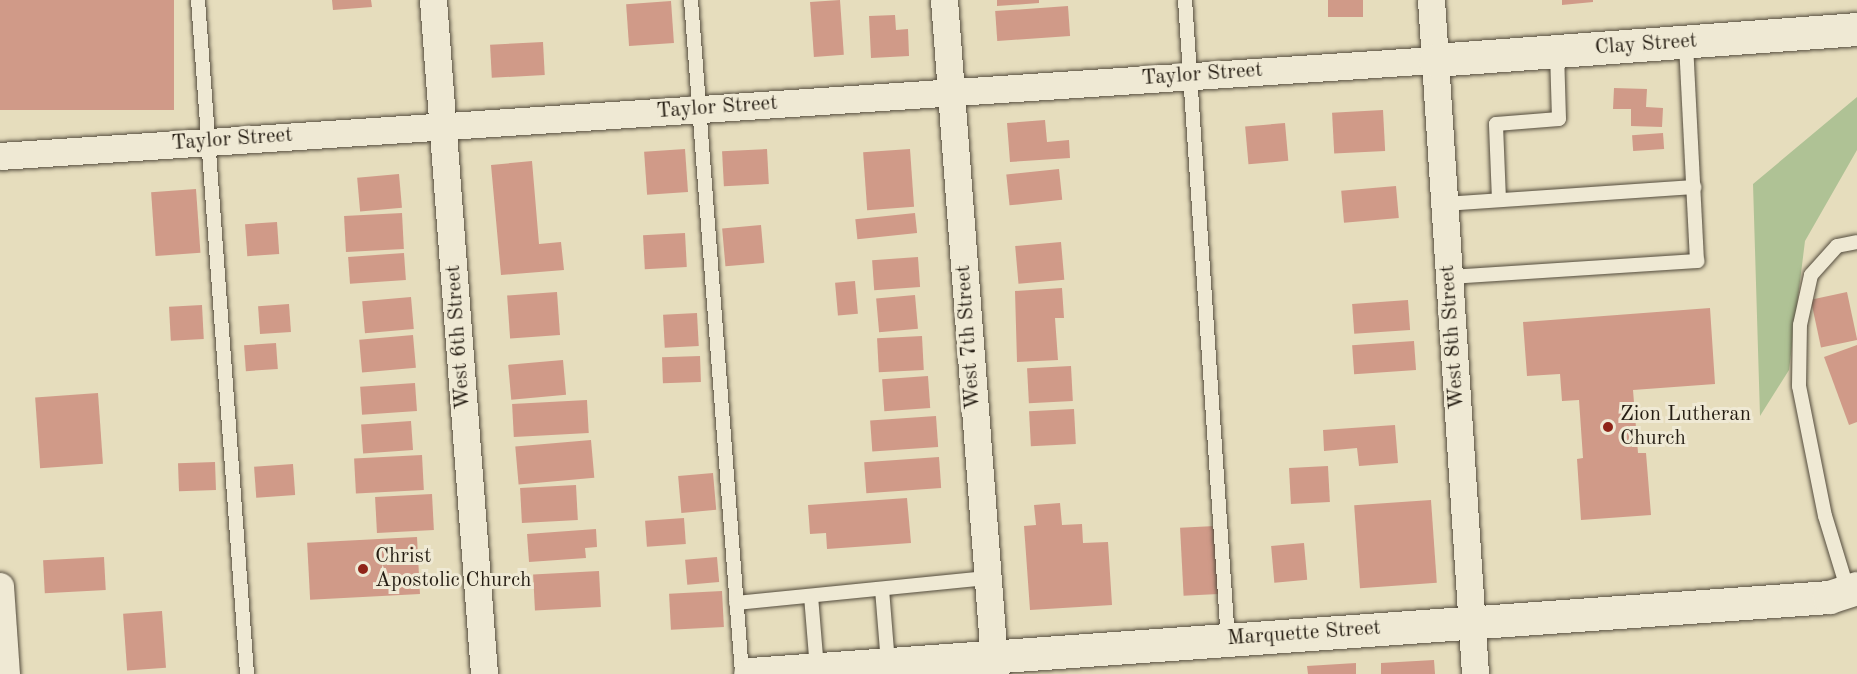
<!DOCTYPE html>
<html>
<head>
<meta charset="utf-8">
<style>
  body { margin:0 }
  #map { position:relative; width:1857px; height:674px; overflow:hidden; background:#e6ddbd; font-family:"Old Standard TT",serif }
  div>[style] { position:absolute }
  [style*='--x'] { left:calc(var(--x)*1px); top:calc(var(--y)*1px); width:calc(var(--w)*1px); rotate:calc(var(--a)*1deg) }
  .green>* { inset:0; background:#afc295 }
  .building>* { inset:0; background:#d09a88; transform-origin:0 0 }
  .roads { filter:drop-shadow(0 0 2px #544c3d) drop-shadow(0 0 2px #544c3d) }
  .lane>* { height:14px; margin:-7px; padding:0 7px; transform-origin:7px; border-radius:7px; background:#efe9d4 }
  .street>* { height:27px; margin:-13.5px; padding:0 13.5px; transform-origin:13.5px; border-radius:13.5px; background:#efe9d4 }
  .secondary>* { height:33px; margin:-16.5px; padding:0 16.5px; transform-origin:16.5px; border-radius:16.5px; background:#efe9d4 }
  .dots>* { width:16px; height:16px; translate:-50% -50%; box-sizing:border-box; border:3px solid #efe9d4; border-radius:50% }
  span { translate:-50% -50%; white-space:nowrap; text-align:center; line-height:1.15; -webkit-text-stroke:6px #efe9d4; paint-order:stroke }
  .street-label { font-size:21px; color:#241c12 }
  .poi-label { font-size:21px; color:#241c12 }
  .left { translate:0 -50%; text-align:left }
</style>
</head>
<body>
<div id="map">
  <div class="green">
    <div style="clip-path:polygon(1857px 97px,1857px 150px,1805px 241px,1789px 370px,1760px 416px,1753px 184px)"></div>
  </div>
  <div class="building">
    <div style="left:0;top:0;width:174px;height:110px"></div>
    <div style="clip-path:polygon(332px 0,371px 0,372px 7px,333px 10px)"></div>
    <div style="left:840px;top:0;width:55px;height:30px;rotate:86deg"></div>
    <div style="clip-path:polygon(997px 0,1039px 0,1039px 3px,997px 6px)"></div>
    <div style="left:1328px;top:0;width:35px;height:17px"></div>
    <div style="clip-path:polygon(1562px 0,1593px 0,1593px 2px,1562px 5px)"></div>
    <div style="left:671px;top:1px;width:42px;height:45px;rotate:86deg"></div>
    <div style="left:1068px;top:6px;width:30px;height:73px;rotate:86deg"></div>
    <div style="clip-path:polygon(895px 15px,896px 30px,908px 29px,909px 56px,871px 58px,869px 16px)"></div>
    <div style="left:543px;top:42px;width:33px;height:53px;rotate:87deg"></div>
    <div style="clip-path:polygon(1614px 88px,1647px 89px,1646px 107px,1663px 108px,1662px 127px,1631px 126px,1631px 109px,1613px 109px)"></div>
    <div style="left:1383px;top:110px;width:41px;height:51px;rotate:87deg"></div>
    <div style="clip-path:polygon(1045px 120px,1047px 142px,1069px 140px,1070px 158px,1010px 162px,1007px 123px)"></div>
    <div style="left:1285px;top:123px;width:38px;height:40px;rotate:85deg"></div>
    <div style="left:1663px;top:133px;width:16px;height:31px;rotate:86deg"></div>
    <div style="left:685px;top:149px;width:43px;height:41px;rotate:86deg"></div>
    <div style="left:767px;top:149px;width:35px;height:45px;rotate:87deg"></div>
    <div style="left:910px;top:149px;width:58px;height:47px;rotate:86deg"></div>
    <div style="clip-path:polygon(532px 161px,539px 244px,561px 242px,564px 270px,501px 275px,491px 165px)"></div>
    <div style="left:1059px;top:169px;width:31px;height:53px;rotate:84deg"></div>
    <div style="left:399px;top:174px;width:34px;height:42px;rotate:85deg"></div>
    <div style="left:1396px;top:186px;width:32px;height:55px;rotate:85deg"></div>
    <div style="left:196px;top:189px;width:64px;height:45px;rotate:86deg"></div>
    <div style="left:402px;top:213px;width:36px;height:58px;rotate:87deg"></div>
    <div style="left:915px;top:213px;width:20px;height:60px;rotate:84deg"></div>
    <div style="left:277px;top:222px;width:32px;height:32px;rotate:86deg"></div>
    <div style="left:761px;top:225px;width:38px;height:39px;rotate:85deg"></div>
    <div style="left:685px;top:233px;width:34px;height:42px;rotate:87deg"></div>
    <div style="left:1061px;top:242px;width:38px;height:46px;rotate:85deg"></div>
    <div style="left:404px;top:253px;width:27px;height:56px;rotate:86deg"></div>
    <div style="left:918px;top:257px;width:30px;height:46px;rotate:86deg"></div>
    <div style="left:855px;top:281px;width:33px;height:20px;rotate:85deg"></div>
    <div style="clip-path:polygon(1062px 288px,1064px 318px,1055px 318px,1058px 360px,1017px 362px,1015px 291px)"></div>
    <div style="left:557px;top:292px;width:43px;height:50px;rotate:86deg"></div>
    <div style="left:1847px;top:292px;width:49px;height:37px;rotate:78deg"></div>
    <div style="left:915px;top:295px;width:34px;height:39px;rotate:85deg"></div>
    <div style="left:411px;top:297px;width:32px;height:49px;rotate:85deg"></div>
    <div style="left:1408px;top:300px;width:30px;height:56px;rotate:86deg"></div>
    <div style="left:289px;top:304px;width:28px;height:31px;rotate:86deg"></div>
    <div style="left:202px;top:305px;width:34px;height:33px;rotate:87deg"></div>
    <div style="clip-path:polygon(1710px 308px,1715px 384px,1633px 390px,1638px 453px,1646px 453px,1651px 515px,1581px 520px,1577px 459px,1583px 458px,1579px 400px,1562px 401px,1560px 374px,1527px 376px,1523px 322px)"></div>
    <div style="left:697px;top:313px;width:33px;height:34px;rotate:87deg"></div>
    <div style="left:413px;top:335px;width:33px;height:54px;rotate:85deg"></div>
    <div style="left:922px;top:336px;width:34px;height:45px;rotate:87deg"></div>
    <div style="left:1414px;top:341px;width:29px;height:62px;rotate:86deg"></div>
    <div style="left:276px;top:343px;width:26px;height:32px;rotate:86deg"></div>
    <div style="clip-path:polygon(1857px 345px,1857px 422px,1849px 425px,1824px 357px)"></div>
    <div style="left:700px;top:356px;width:26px;height:38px;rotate:88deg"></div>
    <div style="left:563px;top:360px;width:35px;height:55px;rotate:85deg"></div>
    <div style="left:1071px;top:366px;width:35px;height:44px;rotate:87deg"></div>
    <div style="left:928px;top:376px;width:32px;height:46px;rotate:86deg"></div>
    <div style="left:415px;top:383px;width:28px;height:55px;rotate:86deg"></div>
    <div style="left:98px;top:393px;width:71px;height:63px;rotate:86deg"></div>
    <div style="left:587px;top:400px;width:33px;height:75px;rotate:87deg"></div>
    <div style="left:1074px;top:409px;width:35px;height:45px;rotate:87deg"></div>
    <div style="left:936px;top:416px;width:31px;height:66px;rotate:86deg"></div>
    <div style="left:411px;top:421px;width:29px;height:50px;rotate:86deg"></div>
    <div style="clip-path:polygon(1395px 425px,1398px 463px,1359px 466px,1357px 448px,1324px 451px,1323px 430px)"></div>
    <div style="left:591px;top:440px;width:38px;height:76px;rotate:85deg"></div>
    <div style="left:422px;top:455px;width:35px;height:68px;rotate:87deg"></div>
    <div style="left:939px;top:457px;width:31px;height:75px;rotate:86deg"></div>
    <div style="left:215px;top:462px;width:28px;height:37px;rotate:88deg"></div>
    <div style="left:293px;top:464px;width:31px;height:39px;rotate:86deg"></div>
    <div style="left:1328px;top:466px;width:36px;height:39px;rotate:87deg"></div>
    <div style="left:713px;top:473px;width:37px;height:35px;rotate:85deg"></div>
    <div style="left:576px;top:485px;width:35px;height:56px;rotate:87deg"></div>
    <div style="left:432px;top:494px;width:36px;height:57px;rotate:87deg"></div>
    <div style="clip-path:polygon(907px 498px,911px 543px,827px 549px,826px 533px,810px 534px,808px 505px)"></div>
    <div style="left:1431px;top:500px;width:83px;height:77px;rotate:86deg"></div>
    <div style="clip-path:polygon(1060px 503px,1062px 525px,1082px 524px,1083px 543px,1108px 542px,1112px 605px,1030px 610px,1024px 526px,1036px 525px,1034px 505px)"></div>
    <div style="left:684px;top:518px;width:26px;height:39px;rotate:86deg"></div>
    <div style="left:1215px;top:526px;width:68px;height:35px;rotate:87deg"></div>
    <div style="clip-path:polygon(596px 529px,597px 547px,585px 548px,586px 558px,529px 562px,527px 534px)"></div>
    <div style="left:417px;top:537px;width:57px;height:110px;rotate:87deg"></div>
    <div style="left:1304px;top:543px;width:37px;height:33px;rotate:85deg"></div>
    <div style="left:104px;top:557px;width:33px;height:61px;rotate:87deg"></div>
    <div style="left:717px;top:557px;width:25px;height:32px;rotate:85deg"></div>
    <div style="left:599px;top:571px;width:36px;height:66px;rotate:87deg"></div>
    <div style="left:722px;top:591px;width:36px;height:53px;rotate:87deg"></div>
    <div style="left:162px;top:611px;width:57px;height:39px;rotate:86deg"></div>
    <div style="clip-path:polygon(1434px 660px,1435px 674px,1381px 674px,1381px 663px)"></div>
    <div style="clip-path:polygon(1356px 663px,1356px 674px,1308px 674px,1307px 666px)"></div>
  </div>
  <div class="roads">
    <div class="lane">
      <div style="--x:198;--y:0;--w:676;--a:85.84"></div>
      <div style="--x:691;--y:0;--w:676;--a:85.67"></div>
      <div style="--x:1185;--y:0;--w:641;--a:86.16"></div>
      <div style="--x:1499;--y:200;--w:76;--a:-92.3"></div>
      <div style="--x:1496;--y:124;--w:63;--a:-4.5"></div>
      <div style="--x:1559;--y:119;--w:67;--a:-91.7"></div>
      <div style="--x:1444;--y:204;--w:251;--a:-3.9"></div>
      <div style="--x:1449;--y:277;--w:249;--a:-3.7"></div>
      <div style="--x:1697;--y:261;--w:219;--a:-92.9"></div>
      <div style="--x:882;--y:589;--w:75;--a:85.4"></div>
      <div style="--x:1848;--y:591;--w:78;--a:-107"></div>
      <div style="--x:1825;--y:516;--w:133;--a:-101.3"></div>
      <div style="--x:1799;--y:386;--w:61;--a:-89.1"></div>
      <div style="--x:1800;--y:325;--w:51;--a:-77.6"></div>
      <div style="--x:1811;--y:275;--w:39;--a:-48"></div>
      <div style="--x:1837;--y:246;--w:20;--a:-11"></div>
      <div style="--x:811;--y:596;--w:73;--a:85.3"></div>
      <div style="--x:736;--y:603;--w:252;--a:-5.7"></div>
    </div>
    <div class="street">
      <div style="--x:433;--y:0;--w:676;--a:85.67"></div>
      <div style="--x:944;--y:0;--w:676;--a:85.67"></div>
      <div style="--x:1431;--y:0;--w:675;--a:86.26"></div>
      <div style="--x:0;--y:156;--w:1438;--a:-3.83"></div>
      <div style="--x:0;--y:586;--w:88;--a:86.1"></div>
    </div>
    <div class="secondary">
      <div style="--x:1435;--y:60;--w:423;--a:-4.2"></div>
      <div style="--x:750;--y:674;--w:1082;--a:-4.08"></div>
      <div style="--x:1829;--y:597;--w:29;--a:-18"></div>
    </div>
  </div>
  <div class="dots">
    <div style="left:1608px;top:427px;background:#8f2418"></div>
    <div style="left:363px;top:569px;background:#8f2418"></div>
  </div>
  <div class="street-label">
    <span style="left:1646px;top:45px;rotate:-4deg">Clay Street</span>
    <span style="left:1202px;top:75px;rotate:-4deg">Taylor Street</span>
    <span style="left:717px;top:108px;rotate:-4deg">Taylor Street</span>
    <span style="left:232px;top:140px;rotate:-4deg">Taylor Street</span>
    <span style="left:459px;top:337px;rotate:-94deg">West 6th Street</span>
    <span style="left:969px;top:337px;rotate:-94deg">West 7th Street</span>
    <span style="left:1453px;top:337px;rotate:-94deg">West 8th Street</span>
    <span style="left:1304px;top:634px;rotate:-4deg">Marquette Street</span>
  </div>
  <div class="poi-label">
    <span class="left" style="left:1620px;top:427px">Zion Lutheran<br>Church</span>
    <span class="left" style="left:375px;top:569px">Christ<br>Apostolic Church</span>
  </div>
</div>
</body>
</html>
